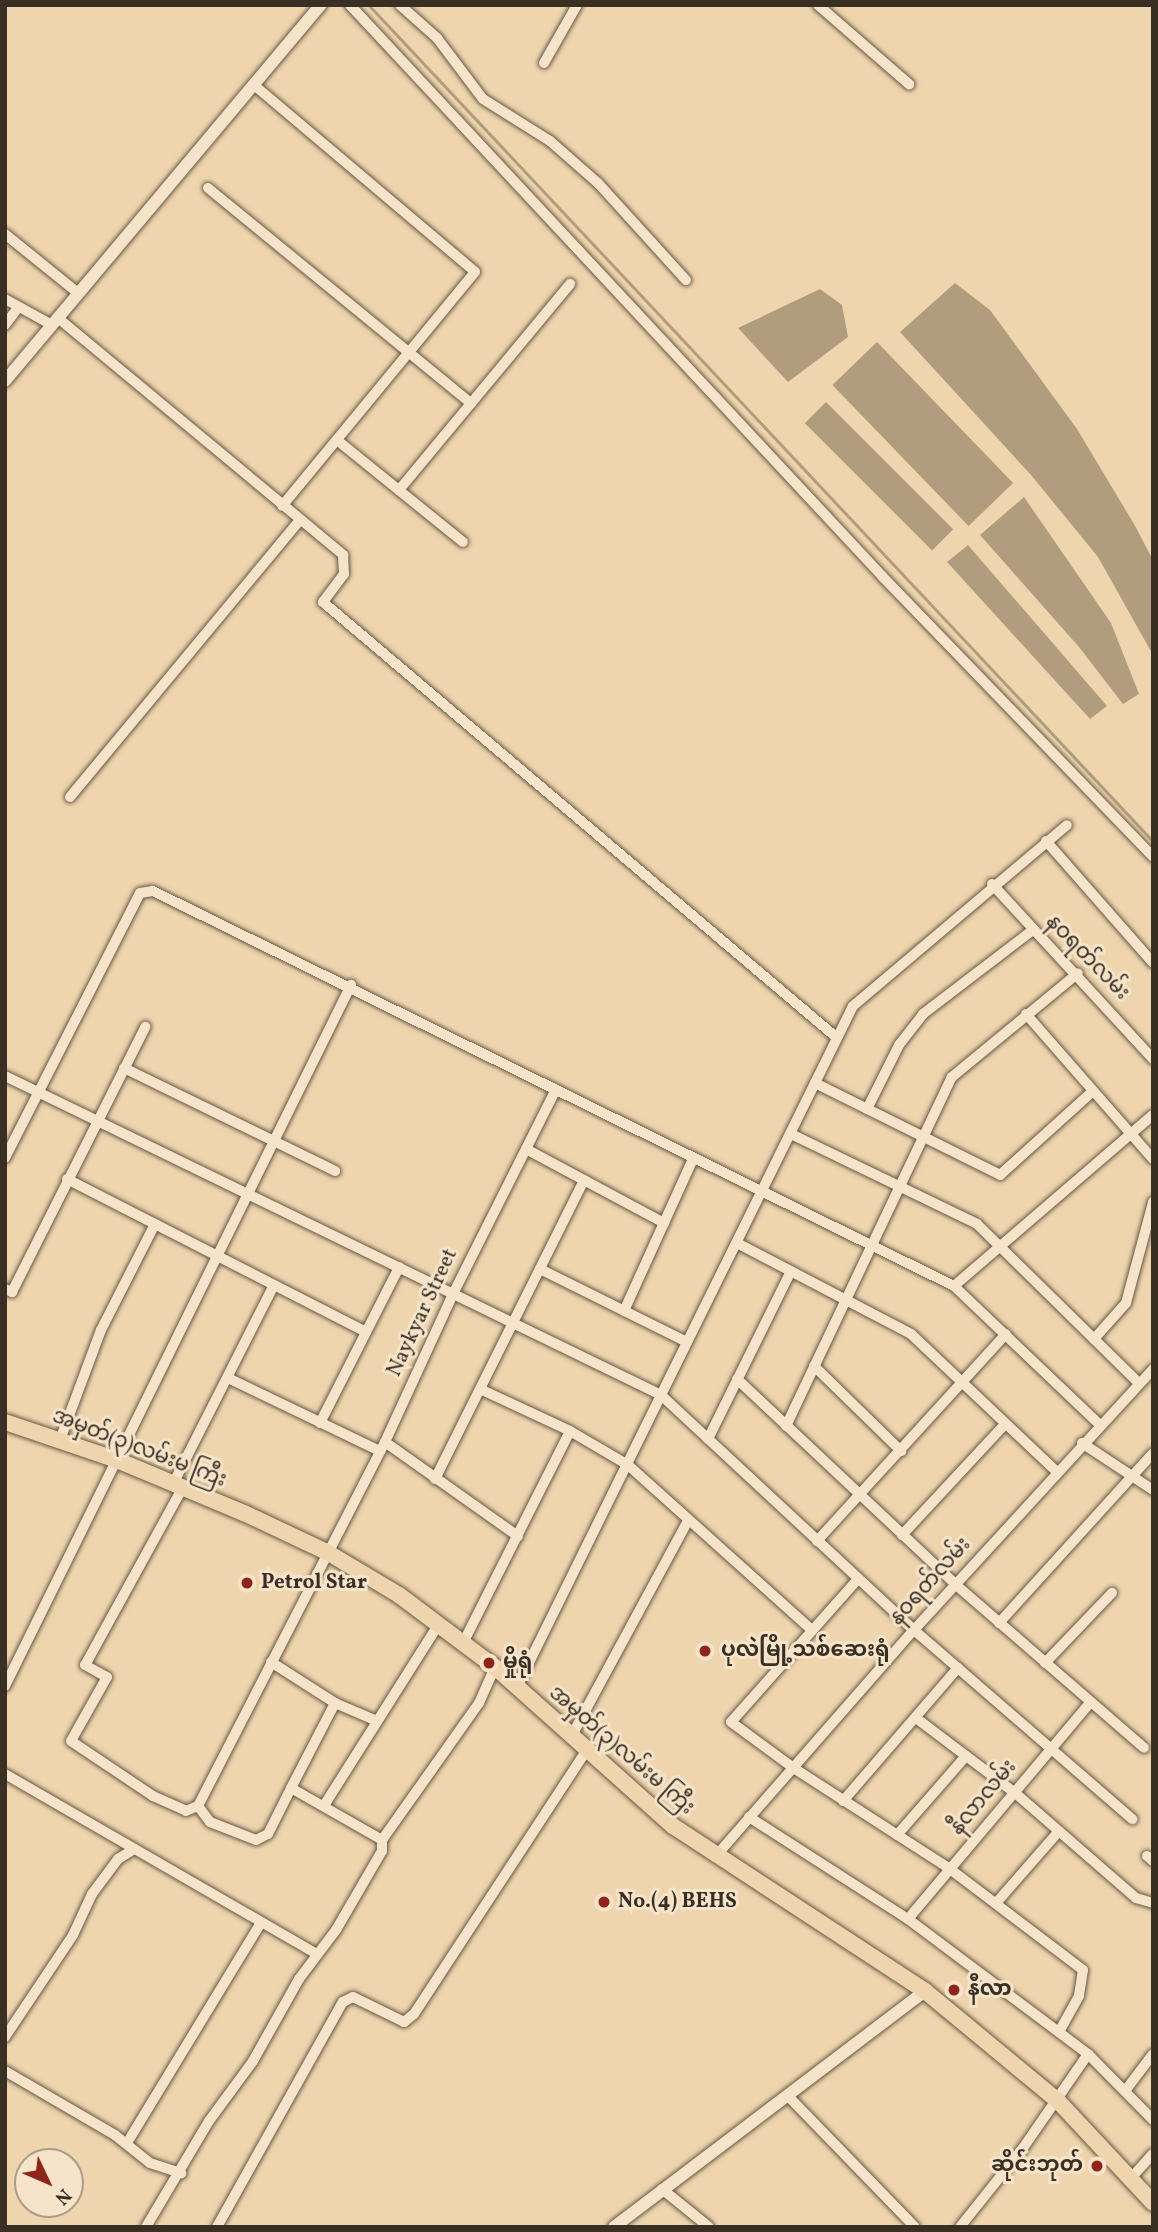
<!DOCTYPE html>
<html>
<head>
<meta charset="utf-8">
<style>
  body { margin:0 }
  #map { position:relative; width:1158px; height:2232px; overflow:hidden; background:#efd5ad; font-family:Vollkorn,"Noto Sans Myanmar",serif }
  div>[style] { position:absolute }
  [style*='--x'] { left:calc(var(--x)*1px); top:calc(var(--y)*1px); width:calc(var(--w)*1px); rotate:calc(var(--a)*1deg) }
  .water>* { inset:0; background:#b19d7e; transform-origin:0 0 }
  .stream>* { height:2.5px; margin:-1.25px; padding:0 1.25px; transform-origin:1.25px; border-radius:1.25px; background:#b19d7e }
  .roads { filter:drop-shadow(0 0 2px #665846) drop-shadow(0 0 2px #665846) }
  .minor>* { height:10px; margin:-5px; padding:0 5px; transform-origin:5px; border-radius:5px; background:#f5e4ca }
  .tertiary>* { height:12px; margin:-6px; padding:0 6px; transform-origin:6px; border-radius:6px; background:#f5e4ca }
  .primary>* { height:16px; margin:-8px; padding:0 8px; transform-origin:8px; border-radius:8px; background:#efd5ad }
  .dots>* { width:19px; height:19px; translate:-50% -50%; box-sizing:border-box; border:4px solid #f5e4ca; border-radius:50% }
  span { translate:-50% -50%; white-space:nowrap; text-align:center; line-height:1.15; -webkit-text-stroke:6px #f5e4ca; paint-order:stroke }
  .street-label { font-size:21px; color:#392f23 }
  .poi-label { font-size:21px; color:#392f23; font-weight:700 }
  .left { translate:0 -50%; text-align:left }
  .right { translate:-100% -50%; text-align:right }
  .frame { position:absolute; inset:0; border:7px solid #392f23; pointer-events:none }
  .north { position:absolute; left:14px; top:2148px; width:70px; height:70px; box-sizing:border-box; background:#f5e4ca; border:2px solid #aa9c87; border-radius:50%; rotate:134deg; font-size:19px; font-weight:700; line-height:28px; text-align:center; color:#392f23 }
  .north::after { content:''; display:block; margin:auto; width:24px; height:32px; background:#8f2418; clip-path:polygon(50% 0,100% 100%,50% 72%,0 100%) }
</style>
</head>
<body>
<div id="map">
  <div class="water">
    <div style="clip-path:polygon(955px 283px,990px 310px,1077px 429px,1134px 524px,1153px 560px,1153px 655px,1098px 557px,1031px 475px,900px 332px)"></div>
    <div style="clip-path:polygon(820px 289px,842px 305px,848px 337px,788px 382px,738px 328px)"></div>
    <div style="left:877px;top:342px;width:196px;height:62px;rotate:46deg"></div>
    <div style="left:826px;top:402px;width:180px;height:30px;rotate:45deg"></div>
    <div style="clip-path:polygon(1024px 497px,1111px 623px,1139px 694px,1123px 704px,1079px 647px,980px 535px)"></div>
    <div style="clip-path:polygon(968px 545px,1107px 706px,1090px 719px,947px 562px)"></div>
  </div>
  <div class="stream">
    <div style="--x:369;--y:5;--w:1146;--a:46.84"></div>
  </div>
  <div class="roads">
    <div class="minor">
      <div style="--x:350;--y:5;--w:782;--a:47.02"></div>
      <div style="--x:883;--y:577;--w:389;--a:46"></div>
      <div style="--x:400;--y:5;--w:50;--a:41.7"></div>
      <div style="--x:437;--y:38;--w:76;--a:53"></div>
      <div style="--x:483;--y:99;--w:79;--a:32.1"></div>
      <div style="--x:550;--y:141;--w:64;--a:41.2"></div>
      <div style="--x:598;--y:183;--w:131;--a:47.8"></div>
      <div style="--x:818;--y:5;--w:121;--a:41"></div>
      <div style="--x:544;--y:63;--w:67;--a:-60.4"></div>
      <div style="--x:254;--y:85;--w:289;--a:40.2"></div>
      <div style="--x:475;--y:272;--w:303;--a:129.5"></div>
      <div style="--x:208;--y:188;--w:340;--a:39.3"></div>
      <div style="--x:5;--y:234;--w:94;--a:38.9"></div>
      <div style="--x:5;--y:299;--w:54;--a:29"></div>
      <div style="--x:58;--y:318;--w:371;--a:39.7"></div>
      <div style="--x:343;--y:555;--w:19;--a:87"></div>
      <div style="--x:344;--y:574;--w:35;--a:127"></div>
      <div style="--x:323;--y:602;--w:673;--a:40.3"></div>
      <div style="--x:5;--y:325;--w:20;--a:-53"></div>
      <div style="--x:337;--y:440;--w:162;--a:39"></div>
      <div style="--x:399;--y:490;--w:268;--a:-50.3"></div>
      <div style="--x:70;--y:797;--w:360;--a:-50.3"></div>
      <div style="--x:1046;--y:841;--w:162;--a:48.7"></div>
      <div style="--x:992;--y:884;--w:238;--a:47.4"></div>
      <div style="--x:1026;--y:1014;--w:193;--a:48.8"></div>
      <div style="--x:124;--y:1068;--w:235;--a:26"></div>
      <div style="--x:5;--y:1076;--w:729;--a:25.93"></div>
      <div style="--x:661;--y:1395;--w:345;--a:42.9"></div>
      <div style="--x:914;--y:1630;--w:289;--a:40.9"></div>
      <div style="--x:815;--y:1083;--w:207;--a:26.4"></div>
      <div style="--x:1000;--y:1175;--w:125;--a:-42.1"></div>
      <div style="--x:867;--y:1109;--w:72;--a:-63.4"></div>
      <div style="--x:899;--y:1045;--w:39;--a:-52"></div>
      <div style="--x:923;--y:1014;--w:138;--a:-37.4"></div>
      <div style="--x:791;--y:1134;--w:207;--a:25.8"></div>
      <div style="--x:977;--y:1224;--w:227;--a:44.5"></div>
      <div style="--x:526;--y:1149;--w:157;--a:28.2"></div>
      <div style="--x:5;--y:1158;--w:297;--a:-63"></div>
      <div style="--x:140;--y:893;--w:13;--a:-9"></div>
      <div style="--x:153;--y:891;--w:893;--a:26.25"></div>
      <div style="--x:954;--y:1286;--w:200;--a:43.6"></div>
      <div style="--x:67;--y:1179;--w:336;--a:27.1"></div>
      <div style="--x:737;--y:1243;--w:196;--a:27.6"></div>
      <div style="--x:911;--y:1334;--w:199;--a:43.4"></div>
      <div style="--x:540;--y:1269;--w:164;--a:26.4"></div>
      <div style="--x:954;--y:1286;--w:262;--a:-40.7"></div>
      <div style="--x:5;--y:1289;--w:8;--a:23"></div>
      <div style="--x:12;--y:1292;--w:297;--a:-63.3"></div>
      <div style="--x:624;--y:1311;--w:167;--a:-65.6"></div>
      <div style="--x:1094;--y:1339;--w:48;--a:-48.4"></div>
      <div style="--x:1126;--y:1303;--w:105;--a:-75"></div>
      <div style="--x:814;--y:1366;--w:122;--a:44.3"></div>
      <div style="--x:228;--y:1378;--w:169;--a:25.7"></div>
      <div style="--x:737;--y:1379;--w:299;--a:43.2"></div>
      <div style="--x:955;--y:1584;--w:250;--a:40.9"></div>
      <div style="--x:480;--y:1389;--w:99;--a:25"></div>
      <div style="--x:570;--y:1431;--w:67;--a:30.4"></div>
      <div style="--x:628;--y:1465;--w:247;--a:41.9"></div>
      <div style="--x:320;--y:1423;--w:175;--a:-63.1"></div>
      <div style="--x:786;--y:1426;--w:386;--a:-64.6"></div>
      <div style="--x:952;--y:1077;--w:163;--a:-39.5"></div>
      <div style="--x:708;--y:1439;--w:187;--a:-63.7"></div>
      <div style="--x:60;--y:1440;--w:117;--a:-69.6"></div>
      <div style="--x:101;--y:1330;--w:119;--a:-63"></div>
      <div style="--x:385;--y:1442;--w:163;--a:35.3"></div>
      <div style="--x:1082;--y:1443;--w:85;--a:33.5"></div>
      <div style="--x:435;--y:1479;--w:334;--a:-63.5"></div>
      <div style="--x:173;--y:1484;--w:223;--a:-63.1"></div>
      <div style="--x:183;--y:1487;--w:203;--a:118.8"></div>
      <div style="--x:85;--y:1665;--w:25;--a:29"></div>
      <div style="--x:107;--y:1677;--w:73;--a:119.4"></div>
      <div style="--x:71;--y:1741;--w:99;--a:33.9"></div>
      <div style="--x:153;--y:1796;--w:36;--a:24"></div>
      <div style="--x:186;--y:1811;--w:13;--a:-23"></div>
      <div style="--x:198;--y:1806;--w:409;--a:-62.8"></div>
      <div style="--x:385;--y:1442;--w:163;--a:-65.3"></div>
      <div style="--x:453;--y:1294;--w:227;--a:-63.3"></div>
      <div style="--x:902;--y:1535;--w:151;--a:-47.1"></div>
      <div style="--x:817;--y:1541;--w:280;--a:-47.6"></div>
      <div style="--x:858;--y:1579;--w:191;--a:131.6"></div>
      <div style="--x:731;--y:1722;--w:76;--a:36.4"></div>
      <div style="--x:792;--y:1767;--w:188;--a:32.8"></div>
      <div style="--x:950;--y:1869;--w:167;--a:37.2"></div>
      <div style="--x:1083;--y:1970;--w:26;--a:99"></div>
      <div style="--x:1079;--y:1996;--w:41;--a:119.1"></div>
      <div style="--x:999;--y:1623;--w:229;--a:-47.8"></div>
      <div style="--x:463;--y:1643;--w:237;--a:-63.2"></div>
      <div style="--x:271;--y:1662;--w:76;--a:32.6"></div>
      <div style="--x:335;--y:1703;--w:46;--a:23.2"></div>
      <div style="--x:1045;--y:1663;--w:97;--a:-46.3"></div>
      <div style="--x:5;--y:1686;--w:782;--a:-63.73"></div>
      <div style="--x:517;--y:1687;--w:759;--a:-63.74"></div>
      <div style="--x:853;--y:1006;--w:280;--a:-40.2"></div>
      <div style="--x:916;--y:1718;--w:123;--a:37.1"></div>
      <div style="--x:1014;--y:1792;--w:162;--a:41"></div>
      <div style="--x:1136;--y:1898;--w:18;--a:16"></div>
      <div style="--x:571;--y:1737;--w:246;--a:-61.6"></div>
      <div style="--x:5;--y:1774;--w:360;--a:30"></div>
      <div style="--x:291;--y:1788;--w:96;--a:-62.6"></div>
      <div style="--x:843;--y:1801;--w:176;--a:-49.2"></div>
      <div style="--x:325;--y:1804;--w:213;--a:-57.7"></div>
      <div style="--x:198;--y:1806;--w:20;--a:53"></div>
      <div style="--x:210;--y:1822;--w:49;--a:21.4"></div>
      <div style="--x:256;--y:1840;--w:13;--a:-27"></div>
      <div style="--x:268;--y:1834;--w:51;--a:-63.4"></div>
      <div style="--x:291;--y:1788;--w:105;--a:29.7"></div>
      <div style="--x:749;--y:1817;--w:189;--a:32.7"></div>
      <div style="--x:908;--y:1919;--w:225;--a:36.9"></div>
      <div style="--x:1088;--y:2054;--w:93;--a:45.4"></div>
      <div style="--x:897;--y:1835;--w:105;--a:-48.9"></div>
      <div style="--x:1147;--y:1856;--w:8;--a:40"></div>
      <div style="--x:715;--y:1857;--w:302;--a:-48.8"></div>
      <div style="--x:914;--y:1630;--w:354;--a:-47.5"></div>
      <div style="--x:997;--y:1902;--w:94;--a:-48.9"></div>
      <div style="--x:908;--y:1919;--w:282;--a:-49.9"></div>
      <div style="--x:5;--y:2037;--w:123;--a:-56.3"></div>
      <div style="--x:73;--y:1935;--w:45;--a:-65.1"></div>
      <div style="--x:92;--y:1894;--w:44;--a:-53.4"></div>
      <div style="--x:118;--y:1859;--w:19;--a:-32"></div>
      <div style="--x:5;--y:2071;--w:127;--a:30.2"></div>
      <div style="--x:115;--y:2135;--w:45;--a:38.7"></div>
      <div style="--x:150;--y:2163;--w:33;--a:18"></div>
      <div style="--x:1125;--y:2091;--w:46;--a:-52.9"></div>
      <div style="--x:788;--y:2096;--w:182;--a:45.9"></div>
      <div style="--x:127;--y:2143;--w:258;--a:-58.7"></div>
      <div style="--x:1132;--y:2177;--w:31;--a:-48"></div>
      <div style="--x:662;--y:2189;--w:60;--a:39"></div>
      <div style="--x:146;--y:2227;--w:123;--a:-59.3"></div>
      <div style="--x:209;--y:2121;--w:74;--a:-53.7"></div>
      <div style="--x:253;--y:2061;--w:94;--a:-60.7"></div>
      <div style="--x:299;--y:1979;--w:61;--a:-52.9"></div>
      <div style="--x:336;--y:1930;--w:91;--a:-59.8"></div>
      <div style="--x:382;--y:1851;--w:11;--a:-90"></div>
      <div style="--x:382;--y:1840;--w:168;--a:-54.7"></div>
      <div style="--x:479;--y:1703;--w:39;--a:-66"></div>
      <div style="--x:217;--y:2227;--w:258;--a:-60.8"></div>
      <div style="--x:343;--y:2002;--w:11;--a:-27"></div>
      <div style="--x:353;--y:1997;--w:57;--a:26.1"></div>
      <div style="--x:404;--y:2022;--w:13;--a:-39"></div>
      <div style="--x:414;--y:2014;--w:314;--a:-56.8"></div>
      <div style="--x:960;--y:2227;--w:101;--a:-51.4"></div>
      <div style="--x:1023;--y:2148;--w:114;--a:-55.3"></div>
    </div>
    <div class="tertiary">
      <div style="--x:5;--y:381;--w:491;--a:-50"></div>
      <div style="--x:614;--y:2227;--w:390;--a:-37.2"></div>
    </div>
    <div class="primary">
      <div style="--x:5;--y:1422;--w:118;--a:18.7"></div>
      <div style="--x:117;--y:1460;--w:138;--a:22.7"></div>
      <div style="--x:244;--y:1513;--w:92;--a:25.2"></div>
      <div style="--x:327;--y:1552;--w:84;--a:30.8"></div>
      <div style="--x:399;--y:1595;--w:120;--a:36.9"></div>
      <div style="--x:495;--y:1667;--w:239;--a:41.8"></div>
      <div style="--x:673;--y:1826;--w:301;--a:33.2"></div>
      <div style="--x:925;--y:1991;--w:173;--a:39.6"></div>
      <div style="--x:1058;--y:2101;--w:139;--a:47"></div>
    </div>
  </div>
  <div class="dots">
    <div style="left:247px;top:1583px;background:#8f2418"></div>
    <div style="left:705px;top:1651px;background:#8f2418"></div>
    <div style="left:489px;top:1663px;background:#8f2418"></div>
    <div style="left:604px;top:1902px;background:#8f2418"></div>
    <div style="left:954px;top:1990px;background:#8f2418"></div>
    <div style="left:1097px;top:2166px;background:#8f2418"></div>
  </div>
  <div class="street-label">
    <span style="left:1087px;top:958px;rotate:46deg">နဝရတ်လမ်း</span>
    <span style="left:423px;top:1313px;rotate:-65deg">Naykyar Street</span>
    <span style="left:139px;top:1449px;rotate:21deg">အမှတ်(၃)လမ်းမ ကြီး</span>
    <span style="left:931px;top:1582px;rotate:-48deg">နဝရတ်လမ်း</span>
    <span style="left:621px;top:1751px;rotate:41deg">အမှတ်(၃)လမ်းမ ကြီး</span>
    <span style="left:984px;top:1798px;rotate:-50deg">နီလာလမ်း</span>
  </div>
  <div class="poi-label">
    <span class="left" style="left:261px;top:1583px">Petrol Star</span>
    <span class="left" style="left:721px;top:1651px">ပုလဲမြို့သစ်ဆေးရုံ</span>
    <span class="left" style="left:503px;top:1663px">မှိုရုံ</span>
    <span class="left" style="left:618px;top:1902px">No.(4) BEHS</span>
    <span class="left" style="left:968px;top:1990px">နီလာ</span>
    <span class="right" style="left:1083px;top:2166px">ဆိုင်းဘုတ်</span>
  </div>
  <div class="frame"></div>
  <div class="north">N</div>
</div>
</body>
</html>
